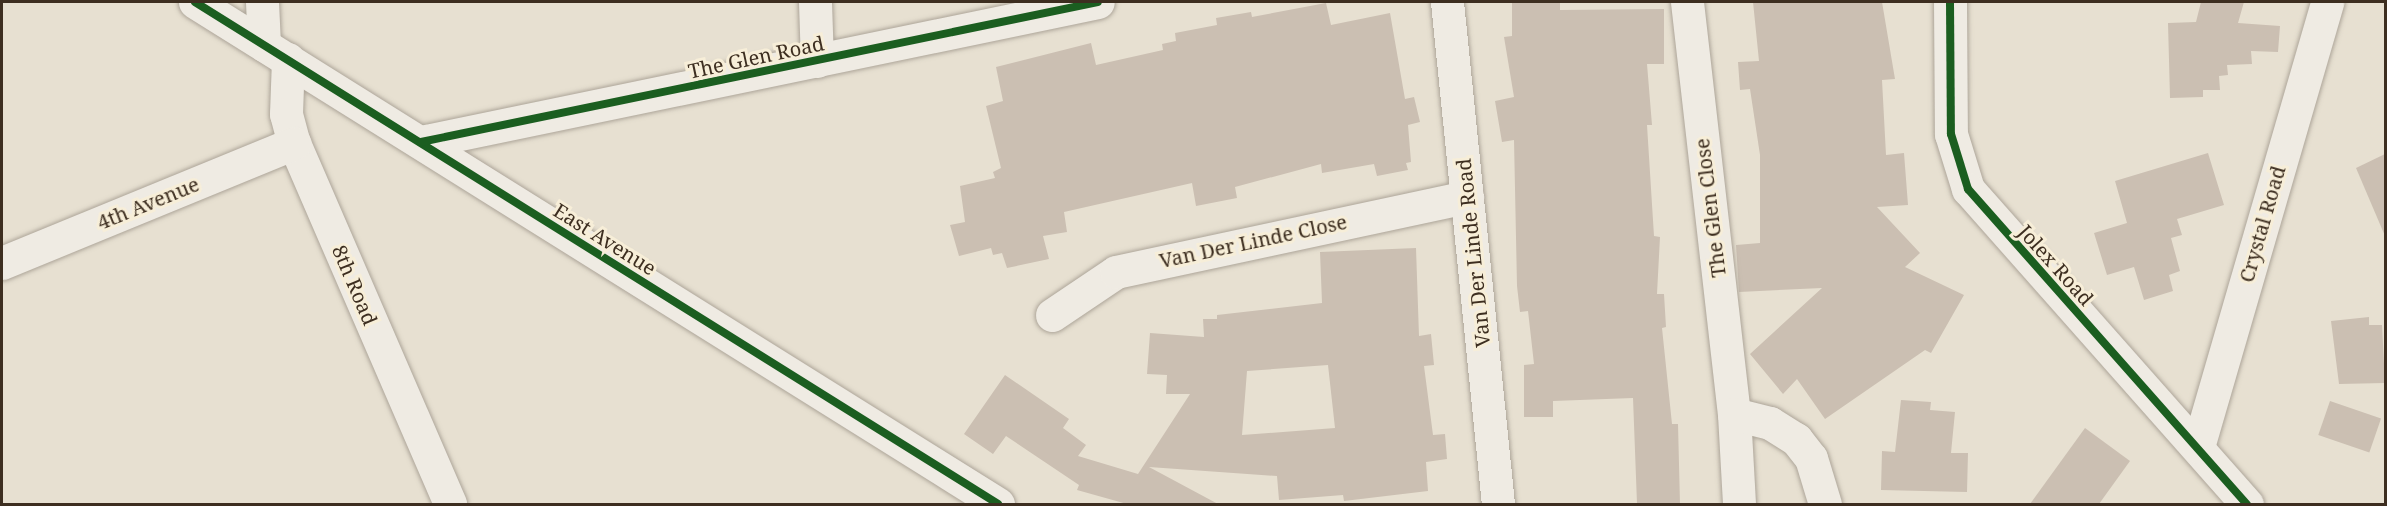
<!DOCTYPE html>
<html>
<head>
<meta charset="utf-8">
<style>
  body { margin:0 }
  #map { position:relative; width:2387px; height:506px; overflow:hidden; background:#e7e0d1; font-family:"Noto Serif",serif }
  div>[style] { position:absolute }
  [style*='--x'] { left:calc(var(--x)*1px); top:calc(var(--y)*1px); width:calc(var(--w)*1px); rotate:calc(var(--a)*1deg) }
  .building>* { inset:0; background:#cbbfb2; transform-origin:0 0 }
  .roads { filter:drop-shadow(0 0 2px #ada599) drop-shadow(0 0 2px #ada599) }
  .minor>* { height:33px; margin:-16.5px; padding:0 16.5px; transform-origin:16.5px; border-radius:16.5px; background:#efebe3 }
  .cycleway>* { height:8px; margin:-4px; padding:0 4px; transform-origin:4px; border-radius:4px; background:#1b5e20 }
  span { translate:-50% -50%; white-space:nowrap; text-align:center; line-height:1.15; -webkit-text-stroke:6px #f7eed8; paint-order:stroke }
  .street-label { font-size:20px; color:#3d2e20 }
  .frame { position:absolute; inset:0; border:3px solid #3d2e20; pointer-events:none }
</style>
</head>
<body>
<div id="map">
  <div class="building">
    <div style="clip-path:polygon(1512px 2px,1560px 2px,1560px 10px,1664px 9px,1664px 64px,1647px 64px,1652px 125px,1647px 125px,1654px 236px,1660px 237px,1657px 294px,1664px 294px,1666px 327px,1662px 328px,1672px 424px,1678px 424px,1680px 504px,1637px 504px,1633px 398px,1553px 401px,1553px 417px,1524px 417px,1524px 365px,1534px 364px,1528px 311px,1520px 312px,1517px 286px,1514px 140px,1502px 142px,1495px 101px,1514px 97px,1504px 37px,1512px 36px)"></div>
    <div style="clip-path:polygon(1753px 2px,1882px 2px,1895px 79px,1882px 80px,1886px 155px,1904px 153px,1908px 205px,1877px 207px,1920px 253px,1905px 267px,1964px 295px,1931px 353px,1925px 350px,1825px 419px,1797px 379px,1783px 394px,1750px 354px,1822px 288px,1739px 292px,1736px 245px,1760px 243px,1760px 155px,1750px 89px,1740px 90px,1738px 62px,1759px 61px)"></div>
    <div style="clip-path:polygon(2201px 2px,2244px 2px,2238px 23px,2280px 26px,2278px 52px,2251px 51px,2252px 64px,2227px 65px,2228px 75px,2219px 76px,2220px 90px,2203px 90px,2203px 97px,2170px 98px,2168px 23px,2196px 22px)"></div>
    <div style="clip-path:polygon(1326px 3px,1331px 25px,1390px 13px,1405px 99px,1414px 97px,1420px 122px,1408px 125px,1411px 162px,1406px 163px,1408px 170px,1377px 176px,1374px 164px,1322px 173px,1321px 164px,1235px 187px,1237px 198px,1196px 206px,1192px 183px,1064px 212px,1067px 232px,1043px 236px,1049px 259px,1007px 268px,1002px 253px,993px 255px,991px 248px,959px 256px,950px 225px,965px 222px,960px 186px,995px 178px,993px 172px,1001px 168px,986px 106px,1003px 101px,996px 67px,1091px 43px,1096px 65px,1163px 50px,1162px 44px,1176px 41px,1175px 33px,1217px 25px,1216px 18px,1251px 12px,1252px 17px)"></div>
    <div style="clip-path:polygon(2208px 153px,2224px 205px,2177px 219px,2182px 235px,2171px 238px,2180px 271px,2169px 275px,2173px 291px,2144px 300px,2134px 267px,2107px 275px,2094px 233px,2127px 223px,2115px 181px)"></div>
    <div style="clip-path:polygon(2385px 154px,2385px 236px,2356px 168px)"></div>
    <div style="clip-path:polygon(evenodd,1416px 248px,1419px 336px,1431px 334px,1434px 365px,1424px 366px,1433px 435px,1445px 434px,1447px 459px,1426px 462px,1428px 491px,1344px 501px,1343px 495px,1279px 500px,1277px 476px,1149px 467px,1218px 504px,1127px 504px,1077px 490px,1079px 485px,1006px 436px,993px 454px,964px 434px,1005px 375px,1069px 419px,1063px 428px,1086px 445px,1078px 456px,1138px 474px,1190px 394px,1166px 394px,1167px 375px,1147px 374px,1150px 333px,1204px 337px,1203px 319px,1217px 319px,1217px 315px,1322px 303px,1320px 252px,1416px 248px,1328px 365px,1335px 428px,1242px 435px,1247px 371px,1328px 365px)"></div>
    <div style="clip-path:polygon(2369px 317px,2369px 325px,2382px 325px,2385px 383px,2339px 384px,2331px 321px)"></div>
    <div style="clip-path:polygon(1901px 400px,1931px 402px,1930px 410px,1955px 412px,1951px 453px,1968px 453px,1967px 492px,1881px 490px,1882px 451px,1895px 452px)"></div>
    <div style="left:2330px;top:401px;width:54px;height:36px;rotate:19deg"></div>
    <div style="clip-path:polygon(2085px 428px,2130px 461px,2099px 504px,2030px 504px)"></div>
  </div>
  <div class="roads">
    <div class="minor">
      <div style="--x:195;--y:2;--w:947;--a:32.01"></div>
      <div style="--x:262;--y:2;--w:43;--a:87.3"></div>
      <div style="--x:815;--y:2;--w:59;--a:88.1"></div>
      <div style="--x:1447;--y:2;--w:505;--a:84.2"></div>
      <div style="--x:1687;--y:2;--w:415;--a:83.5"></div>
      <div style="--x:1734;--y:414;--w:90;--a:86.8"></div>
      <div style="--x:1950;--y:2;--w:132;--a:89.6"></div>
      <div style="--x:1951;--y:134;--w:58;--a:72.8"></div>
      <div style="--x:1968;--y:189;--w:421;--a:48.5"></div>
      <div style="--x:288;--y:59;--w:55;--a:92.1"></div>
      <div style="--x:286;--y:114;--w:30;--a:75"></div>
      <div style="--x:294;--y:143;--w:393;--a:66.6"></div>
      <div style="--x:421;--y:142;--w:691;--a:-11.68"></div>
      <div style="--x:2;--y:263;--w:316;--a:-22.3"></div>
      <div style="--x:1052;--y:315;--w:77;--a:-33.9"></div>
      <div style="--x:1116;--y:272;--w:359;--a:-12.1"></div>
      <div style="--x:1734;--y:414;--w:37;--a:14"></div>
      <div style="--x:1770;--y:423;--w:31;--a:32"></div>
      <div style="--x:1796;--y:439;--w:24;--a:52"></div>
      <div style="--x:1811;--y:458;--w:48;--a:73.1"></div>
      <div style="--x:2198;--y:447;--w:463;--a:-73.8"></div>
    </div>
  </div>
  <div class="cycleway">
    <div style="--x:195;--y:2;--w:947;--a:32.01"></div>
    <div style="--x:1950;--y:2;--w:132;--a:89.6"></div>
    <div style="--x:1951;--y:134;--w:58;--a:72.8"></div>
    <div style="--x:1968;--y:189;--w:421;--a:48.5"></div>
    <div style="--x:421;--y:142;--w:691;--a:-11.68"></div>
  </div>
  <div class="street-label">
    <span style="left:756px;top:57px;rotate:-12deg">The Glen Road</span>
    <span style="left:148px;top:203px;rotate:-22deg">4th Avenue</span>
    <span style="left:1710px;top:208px;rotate:-97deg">The Glen Close</span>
    <span style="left:2262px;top:224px;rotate:-74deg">Crystal Road</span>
    <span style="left:605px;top:239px;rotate:32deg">East Avenue</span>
    <span style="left:1253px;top:241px;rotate:-12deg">Van Der Linde Close</span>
    <span style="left:1473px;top:253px;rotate:-96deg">Van Der Linde Road</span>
    <span style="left:2056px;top:265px;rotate:48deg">Jolex Road</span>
    <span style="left:355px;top:285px;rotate:67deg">8th Road</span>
  </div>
  <div class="frame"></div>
</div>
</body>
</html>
